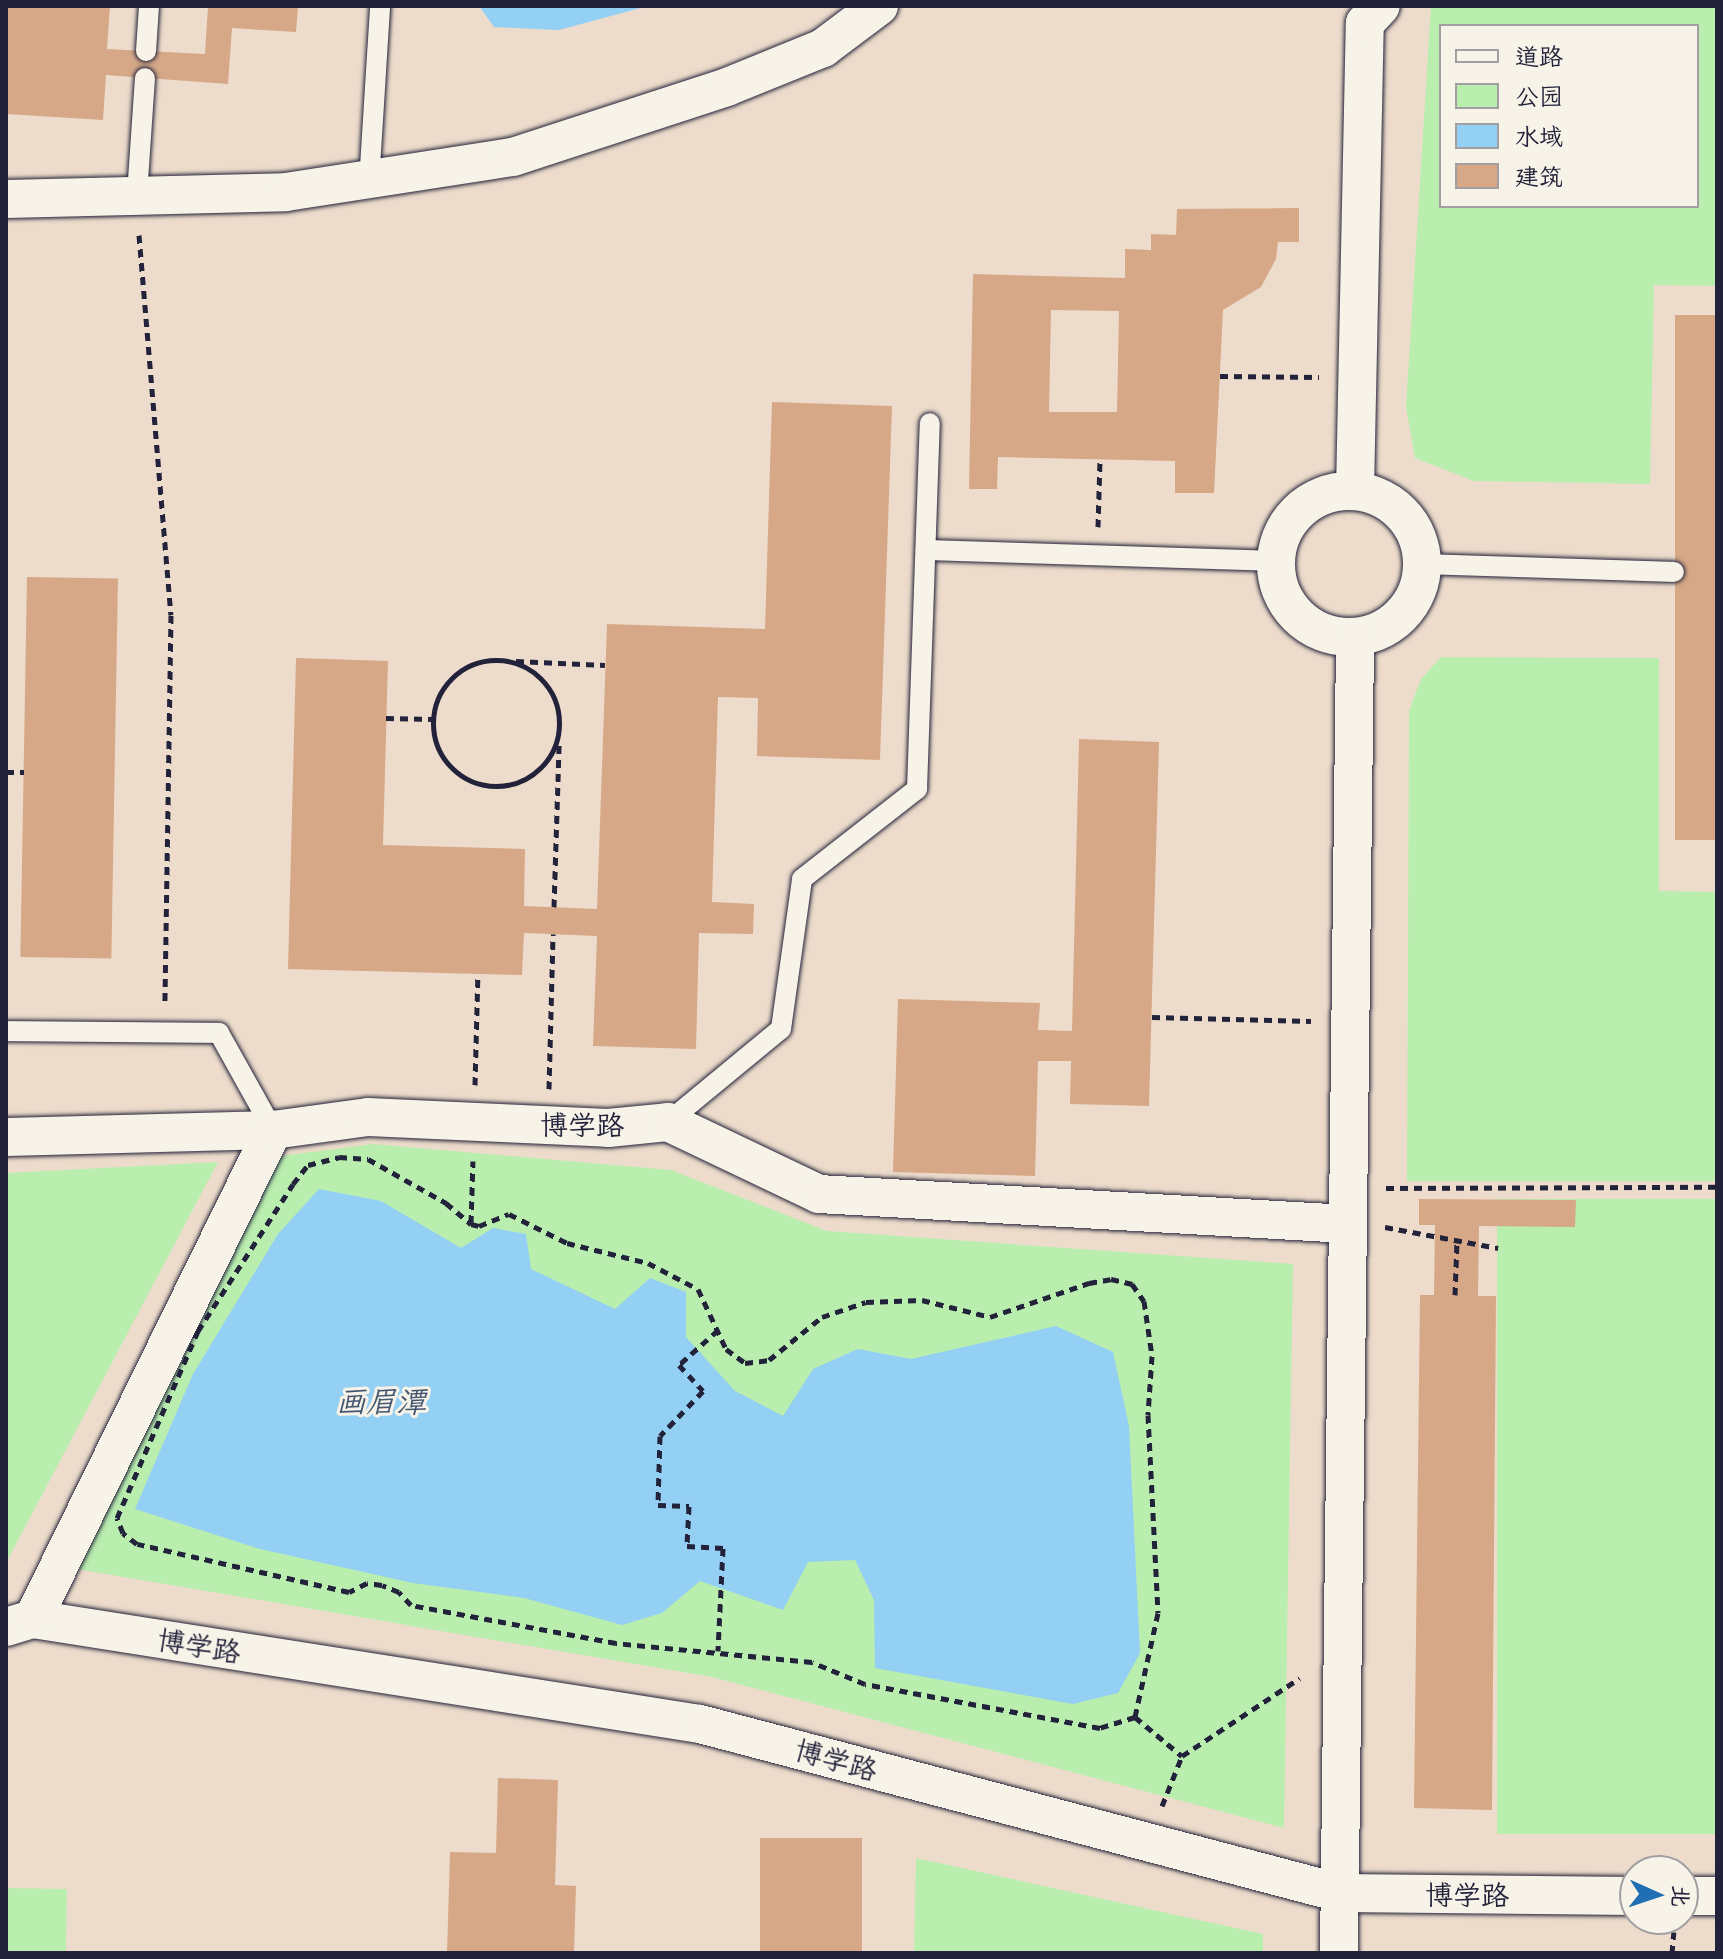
<!DOCTYPE html>
<html>
<head>
<meta charset="utf-8">
<style>
  body { margin:0 }
  #map { position:relative; width:1723px; height:1959px; overflow:hidden; background:#f7f3e8; font-family:Delius,"LXGW WenKai TC",sans-serif }
  div>[style] { position:absolute }
  [style*='--x'] { left:calc(var(--x)*1px); top:calc(var(--y)*1px); width:calc(var(--w)*1px); rotate:calc(var(--a)*1deg) }
  .built>* { inset:0; background:#eddccb }
  .green>* { inset:0; background:#b9eeaf; transform-origin:0 0 }
  .water>* { inset:0; background:#94cff4 }
  .building>* { inset:0; background:#d6a888; transform-origin:0 0 }
  .path>* { height:5px; margin-top:-2.5px; transform-origin:0; background:repeating-linear-gradient(90deg,#22223b 0 8px,transparent 0 14px) }
  .path>.ring { margin:-2.5px; padding:0; box-sizing:content-box; background:none; border:5px solid #22223b; border-radius:50% }
  .roads { filter:drop-shadow(0 0 2px #22223b) drop-shadow(0 0 2px #22223b) }
  .service>* { height:20px; margin:-10px; padding:0 10px; transform-origin:10px; border-radius:10px; background:#f7f3e8 }
  .minor>* { height:38px; margin:-19px; padding:0 19px; transform-origin:19px; border-radius:19px; background:#f7f3e8 }
  .minor>.ring { margin:-19px; padding:0; box-sizing:content-box; background:none; border:38px solid #f7f3e8; border-radius:50% }
  span { translate:-50% -50%; white-space:nowrap; text-align:center; line-height:1.15; -webkit-text-stroke:6px #f7f3e8; paint-order:stroke }
  .street-label { font-size:28px; color:#22223b }
  .water-label { font-size:30px; color:#445672; font-style:italic }
  .frame { position:absolute; inset:0; border:8px solid #22223b; pointer-events:none }
  .legend { position:absolute; left:1439px; top:24px; width:260px; height:184px; box-sizing:border-box; background:#f7f3e8; border:2px solid #a29fa3; margin:0; padding:10px 14px; list-style:none; font-size:24px; color:#22223b }
  .legend li { display:flex; align-items:center; gap:16px; height:40px }
  .legend b { width:40px; border:2px solid #a29fa3 }
  .north { position:absolute; left:1619px; top:1855px; width:80px; height:80px; box-sizing:border-box; background:#f7f3e8; border:2px solid #a29fa3; border-radius:50%; rotate:93deg; font-size:22px; font-weight:700; line-height:32px; text-align:center; color:#22223b }
  .north::after { content:''; display:block; margin:auto; width:28px; height:36px; background:#1f6fb2; clip-path:polygon(50% 0,100% 100%,50% 72%,0 100%) }
</style>
</head>
<body>
<div id="map">
  <div class="built">
    <div style="clip-path:polygon(evenodd,6px 6px,1717px 6px,1717px 1953px,6px 1953px,6px 6px,1441px 26px,1697px 26px,1697px 206px,1441px 206px,1441px 26px,6px 6px,1635px 1871px,1683px 1871px,1683px 1919px,1635px 1919px,1635px 1871px)"></div>
  </div>
  <div class="green">
    <div style="clip-path:polygon(evenodd,1431px 6px,1717px 6px,1717px 286px,1654px 285px,1650px 484px,1474px 481px,1415px 458px,1406px 407px,1431px 6px,1697px 26px,1697px 206px,1441px 206px,1441px 26px,1697px 26px)"></div>
    <div style="clip-path:polygon(1441px 657px,1659px 658px,1659px 891px,1717px 892px,1717px 1181px,1407px 1181px,1409px 711px,1421px 679px)"></div>
    <div style="clip-path:polygon(373px 1144px,671px 1170px,827px 1231px,1293px 1264px,1284px 1828px,712px 1677px,77px 1569px,281px 1156px)"></div>
    <div style="clip-path:polygon(218px 1162px,6px 1563px,6px 1173px)"></div>
    <div style="left:1497px;top:1199px;width:220px;height:635px"></div>
    <div style="clip-path:polygon(916px 1858px,1263px 1934px,1263px 1953px,914px 1953px)"></div>
    <div style="left:6px;top:1888px;width:61px;height:65px;rotate:1deg"></div>
  </div>
  <div class="water">
    <div style="clip-path:polygon(479px 6px,648px 6px,559px 30px,494px 27px)"></div>
    <div style="clip-path:polygon(319px 1189px,381px 1201px,461px 1248px,493px 1228px,526px 1234px,531px 1269px,615px 1309px,650px 1278px,686px 1292px,686px 1337px,735px 1391px,783px 1416px,813px 1369px,858px 1349px,911px 1359px,1056px 1326px,1113px 1352px,1129px 1426px,1140px 1653px,1118px 1693px,1073px 1704px,875px 1668px,874px 1600px,855px 1560px,808px 1562px,783px 1610px,700px 1581px,662px 1613px,622px 1625px,524px 1598px,413px 1583px,260px 1549px,135px 1509px,193px 1374px,278px 1234px)"></div>
  </div>
  <div class="building">
    <div style="clip-path:polygon(6px 6px,110px 6px,107px 49px,205px 54px,208px 6px,298px 6px,296px 32px,232px 28px,228px 84px,106px 75px,103px 120px,6px 114px)"></div>
    <div style="clip-path:polygon(evenodd,1299px 208px,1299px 242px,1278px 242px,1276px 259px,1261px 287px,1223px 310px,1214px 493px,1175px 493px,1175px 461px,998px 457px,997px 489px,969px 489px,973px 274px,1125px 278px,1125px 249px,1151px 250px,1151px 234px,1176px 235px,1177px 209px,1299px 208px,1051px 310px,1119px 311px,1117px 412px,1049px 412px,1051px 310px)"></div>
    <div style="left:1675px;top:315px;width:42px;height:525px"></div>
    <div style="clip-path:polygon(772px 402px,892px 406px,880px 760px,757px 756px,758px 698px,718px 697px,712px 902px,754px 904px,753px 934px,699px 933px,696px 1049px,593px 1046px,597px 936px,524px 933px,522px 975px,288px 969px,296px 658px,388px 661px,383px 845px,525px 849px,524px 906px,597px 909px,607px 624px,765px 629px)"></div>
    <div style="left:27px;top:577px;width:91px;height:380px;rotate:1deg"></div>
    <div style="clip-path:polygon(1079px 739px,1159px 742px,1149px 1106px,1070px 1104px,1071px 1061px,1038px 1061px,1035px 1176px,893px 1172px,898px 999px,1040px 1003px,1038px 1030px,1072px 1031px)"></div>
    <div style="clip-path:polygon(1419px 1199px,1576px 1200px,1575px 1227px,1479px 1226px,1478px 1296px,1496px 1296px,1492px 1810px,1414px 1808px,1420px 1295px,1434px 1295px,1435px 1225px,1419px 1225px)"></div>
    <div style="clip-path:polygon(498px 1778px,558px 1780px,555px 1885px,576px 1886px,574px 1953px,447px 1953px,450px 1852px,496px 1853px)"></div>
    <div style="left:760px;top:1838px;width:102px;height:115px"></div>
  </div>
  <div class="path">
    <div style="--x:139;--y:235;--w:381;--a:85.2"></div>
    <div style="--x:171;--y:615;--w:389;--a:90.9"></div>
    <div style="--x:1220;--y:376;--w:99;--a:0.6"></div>
    <div style="--x:1098;--y:527;--w:68;--a:-88.3"></div>
    <div class="ring" style="left:433px;top:660px;width:121px;height:121px"></div>
    <div style="--x:516;--y:661;--w:89;--a:2.6"></div>
    <div style="--x:386;--y:718;--w:47;--a:1.2"></div>
    <div style="--x:6;--y:772;--w:18;--a:0"></div>
    <div style="--x:554;--y:907;--w:163;--a:-88.2"></div>
    <div style="--x:1152;--y:1017;--w:159;--a:1.4"></div>
    <div style="--x:475;--y:1085;--w:111;--a:-88.5"></div>
    <div style="--x:549;--y:1089;--w:155;--a:-88.5"></div>
    <div style="--x:339;--y:1157;--w:29;--a:4"></div>
    <div style="--x:368;--y:1159;--w:90;--a:29.4"></div>
    <div style="--x:446;--y:1203;--w:33;--a:40"></div>
    <div style="--x:471;--y:1224;--w:8;--a:14"></div>
    <div style="--x:479;--y:1226;--w:32;--a:-22"></div>
    <div style="--x:509;--y:1214;--w:65;--a:26.6"></div>
    <div style="--x:567;--y:1243;--w:83;--a:13.9"></div>
    <div style="--x:648;--y:1263;--w:56;--a:27.5"></div>
    <div style="--x:698;--y:1289;--w:66;--a:65"></div>
    <div style="--x:726;--y:1349;--w:24;--a:36"></div>
    <div style="--x:745;--y:1363;--w:24;--a:-7"></div>
    <div style="--x:769;--y:1360;--w:68;--a:-39.1"></div>
    <div style="--x:822;--y:1317;--w:46;--a:-18.8"></div>
    <div style="--x:866;--y:1302;--w:56;--a:-2"></div>
    <div style="--x:922;--y:1300;--w:70;--a:14"></div>
    <div style="--x:990;--y:1317;--w:105;--a:-19"></div>
    <div style="--x:1089;--y:1283;--w:22;--a:-10"></div>
    <div style="--x:1111;--y:1279;--w:22;--a:13"></div>
    <div style="--x:1132;--y:1284;--w:21;--a:55"></div>
    <div style="--x:1144;--y:1301;--w:56;--a:81.7"></div>
    <div style="--x:1152;--y:1356;--w:59;--a:93.9"></div>
    <div style="--x:1148;--y:1415;--w:198;--a:87.1"></div>
    <div style="--x:1158;--y:1613;--w:107;--a:102.5"></div>
    <div style="--x:1135;--y:1717;--w:37;--a:163"></div>
    <div style="--x:1100;--y:1728;--w:239;--a:-169.4"></div>
    <div style="--x:865;--y:1684;--w:57;--a:-157.5"></div>
    <div style="--x:812;--y:1662;--w:197;--a:-174.5"></div>
    <div style="--x:616;--y:1643;--w:208;--a:-169.5"></div>
    <div style="--x:411;--y:1605;--w:18;--a:-133"></div>
    <div style="--x:399;--y:1592;--w:18;--a:-158"></div>
    <div style="--x:382;--y:1585;--w:15;--a:-172"></div>
    <div style="--x:367;--y:1583;--w:20;--a:153"></div>
    <div style="--x:349;--y:1592;--w:217;--a:-167.2"></div>
    <div style="--x:137;--y:1544;--w:18;--a:-142"></div>
    <div style="--x:123;--y:1533;--w:16;--a:-112"></div>
    <div style="--x:117;--y:1518;--w:204;--a:-66.6"></div>
    <div style="--x:198;--y:1331;--w:175;--a:-57.1"></div>
    <div style="--x:293;--y:1184;--w:24;--a:-52"></div>
    <div style="--x:308;--y:1165;--w:32;--a:-14"></div>
    <div style="--x:1386;--y:1188;--w:331;--a:-0.2"></div>
    <div style="--x:471;--y:1223;--w:62;--a:-88.2"></div>
    <div style="--x:1385;--y:1227;--w:115;--a:10.5"></div>
    <div style="--x:1455;--y:1295;--w:54;--a:-87.9"></div>
    <div style="--x:718;--y:1330;--w:52;--a:138.1"></div>
    <div style="--x:679;--y:1365;--w:35;--a:47"></div>
    <div style="--x:703;--y:1391;--w:62;--a:133.7"></div>
    <div style="--x:660;--y:1436;--w:69;--a:91.7"></div>
    <div style="--x:658;--y:1505;--w:31;--a:2"></div>
    <div style="--x:689;--y:1506;--w:40;--a:92.9"></div>
    <div style="--x:687;--y:1546;--w:36;--a:3"></div>
    <div style="--x:723;--y:1548;--w:103;--a:92.8"></div>
    <div style="--x:1135;--y:1717;--w:61;--a:39.7"></div>
    <div style="--x:1162;--y:1806;--w:54;--a:-68.2"></div>
    <div style="--x:1182;--y:1756;--w:141;--a:-33.5"></div>
    <div style="--x:1672;--y:1953;--w:21;--a:-85"></div>
  </div>
  <div class="roads">
    <div class="service">
      <div style="--x:146;--y:51;--w:45;--a:-86.2"></div>
      <div style="--x:369;--y:183;--w:177;--a:-86.4"></div>
      <div style="--x:137;--y:195;--w:117;--a:-86.1"></div>
      <div style="--x:929;--y:550;--w:347;--a:1.8"></div>
      <div style="--x:1424;--y:564;--w:250;--a:1.8"></div>
      <div style="--x:6;--y:1031;--w:213;--a:0.5"></div>
      <div style="--x:219;--y:1033;--w:111;--a:60.9"></div>
      <div style="--x:668;--y:1122;--w:146;--a:-39.5"></div>
      <div style="--x:781;--y:1029;--w:151;--a:-82"></div>
      <div style="--x:802;--y:879;--w:146;--a:-38"></div>
      <div style="--x:917;--y:789;--w:366;--a:-88"></div>
    </div>
    <div class="minor">
      <div style="--x:6;--y:199;--w:280;--a:-1.4"></div>
      <div style="--x:286;--y:192;--w:230;--a:-8.8"></div>
      <div style="--x:513;--y:157;--w:225;--a:-18.1"></div>
      <div style="--x:727;--y:87;--w:104;--a:-22.1"></div>
      <div style="--x:823;--y:48;--w:70;--a:-36.9"></div>
      <div style="--x:1355;--y:491;--w:468;--a:-88.8"></div>
      <div style="--x:1365;--y:23;--w:23;--a:-47"></div>
      <div class="ring" style="left:1276px;top:491px;width:108px;height:108px"></div>
      <div style="--x:6;--y:1137;--w:267;--a:-1.5"></div>
      <div style="--x:33;--y:1619;--w:675;--a:8.95"></div>
      <div style="--x:700;--y:1724;--w:662;--a:14.79"></div>
      <div style="--x:1340;--y:1893;--w:295;--a:0.6"></div>
      <div style="--x:6;--y:1627;--w:28;--a:-17"></div>
      <div style="--x:33;--y:1619;--w:545;--a:-63.86"></div>
      <div style="--x:273;--y:1130;--w:96;--a:-7.8"></div>
      <div style="--x:368;--y:1117;--w:240;--a:2.6"></div>
      <div style="--x:608;--y:1128;--w:60;--a:-5.7"></div>
      <div style="--x:668;--y:1122;--w:167;--a:25.5"></div>
      <div style="--x:819;--y:1194;--w:530;--a:3.25"></div>
      <div style="--x:1683;--y:1896;--w:34;--a:0"></div>
      <div style="--x:1339;--y:1953;--w:1316;--a:-89.3"></div>
    </div>
  </div>
  <div class="street-label">
    <span style="left:582px;top:1125px">博学路</span>
    <span style="left:199px;top:1646px;rotate:9deg">博学路</span>
    <span style="left:836px;top:1760px;rotate:15deg">博学路</span>
    <span style="left:1467px;top:1895px">博学路</span>
  </div>
  <div class="water-label">
    <span style="left:381px;top:1401px">画眉潭</span>
  </div>
  <div class="frame"></div>
  <ul class="legend">
  <li><b style="height:10px;background:#f7f3e8"></b>道路</li>
  <li><b style="height:22px;background:#b9eeaf"></b>公园</li>
  <li><b style="height:22px;background:#94cff4"></b>水域</li>
  <li><b style="height:22px;background:#d6a888"></b>建筑</li>
  </ul>
  <div class="north">北</div>
</div>
</body>
</html>
